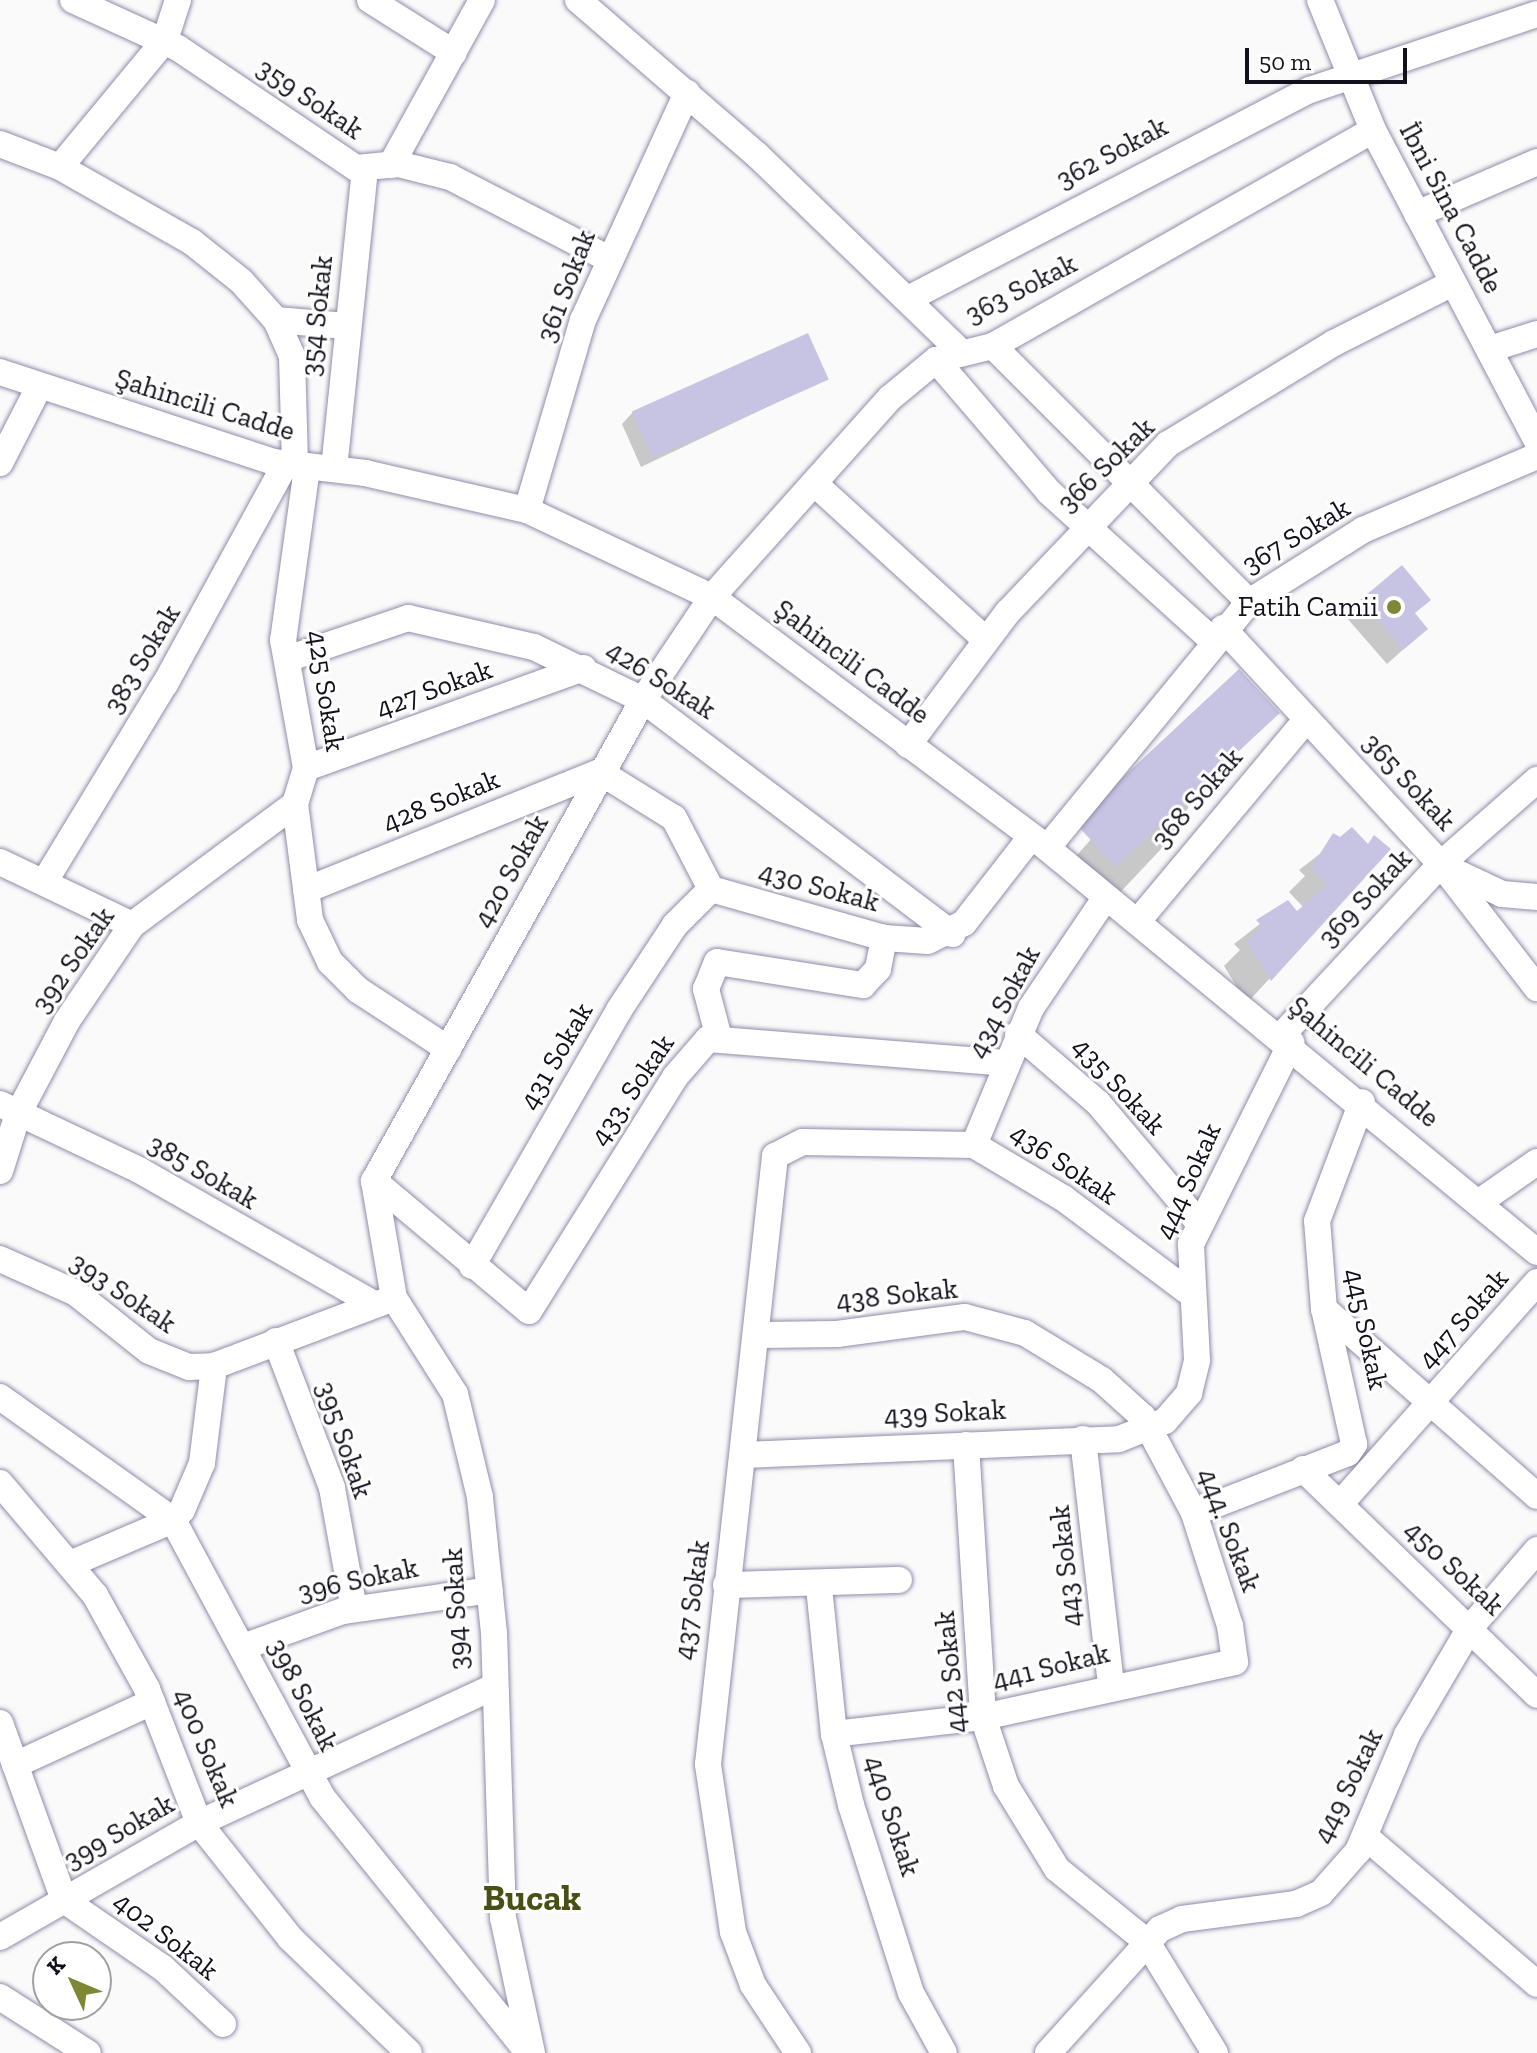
<!DOCTYPE html>
<html>
<head>
<meta charset="utf-8">
<style>
  body { margin:0 }
  #map { position:relative; width:1537px; height:2053px; overflow:hidden; background:#fafafa; font-family:"Zilla Slab",serif }
  div>[style] { position:absolute }
  [style*='--x'] { left:calc(var(--x)*1px); top:calc(var(--y)*1px); width:calc(var(--w)*1px); rotate:calc(var(--a)*1deg) }
  .shadow>* { inset:0; background:#0003 }
  .building>* { inset:0; background:#c7c3e3; transform-origin:0 0 }
  .roads { filter:drop-shadow(0 0 2px #8f8caa) drop-shadow(0 0 2px #8f8caa) }
  .minor>* { height:26px; margin:-13px; padding:0 13px; transform-origin:13px; border-radius:13px; background:#fff }
  .dots>* { width:22px; height:22px; translate:-50% -50%; box-sizing:border-box; border:4px solid #fff; border-radius:50% }
  span { translate:-50% -50%; white-space:nowrap; text-align:center; line-height:1.15; -webkit-text-stroke:6px #fff; paint-order:stroke }
  .street-label { font-size:28px; color:#12101b }
  .poi-label { font-size:28px; color:#12101b }
  .right { translate:-100% -50%; text-align:right }
  .district-label { font-size:36px; color:#495015; font-weight:700 }
  .north { position:absolute; left:32px; top:1941px; width:80px; height:80px; box-sizing:border-box; background:#fff; border:2px solid #a09fa4; border-radius:50%; rotate:314deg; font-size:22px; font-weight:700; line-height:32px; text-align:center; color:#12101b }
  .north::after { content:''; display:block; margin:auto; width:28px; height:36px; background:#7d8734; clip-path:polygon(50% 0,100% 100%,50% 72%,0 100%) }
  .scale { position:absolute; left:1245px; top:48px; width:162px; height:36px; box-sizing:border-box; border:4px solid #12101b; border-top:0; padding-left:10px; font-size:24px; line-height:28px; white-space:nowrap; color:#12101b; -webkit-text-stroke:6px #fff; paint-order:stroke }
</style>
</head>
<body>
<div id="map">
  <div class="shadow">
    <div style="clip-path:polygon(826px 379px,641px 467px,622px 424px,633px 412px)"></div>
    <div style="clip-path:polygon(1401px 568px,1413px 614px,1426px 629px,1387px 664px,1346px 617px)"></div>
    <div style="clip-path:polygon(1239px 672px,1180px 829px,1112px 901px,1070px 863px)"></div>
    <div style="clip-path:polygon(1352px 829px,1367px 845px,1389px 849px,1247px 1003px,1224px 966px,1240px 950px,1234px 944px,1287px 903px,1297px 914px,1304px 908px,1289px 892px,1305px 876px,1299px 870px)"></div>
  </div>
  <div class="building">
    <div style="left:808px;top:333px;width:51px;height:193px;rotate:66deg"></div>
    <div style="clip-path:polygon(1402px 565px,1431px 600px,1415px 613px,1428px 629px,1403px 650px,1360px 600px)"></div>
    <div style="left:1239px;top:669px;width:60px;height:225px;rotate:47deg"></div>
    <div style="clip-path:polygon(1352px 827px,1368px 844px,1374px 835px,1391px 849px,1271px 981px,1246px 941px,1262px 926px,1256px 920px,1288px 900px,1297px 911px,1327px 885px,1311px 868px,1333px 833px,1340px 837px)"></div>
  </div>
  <div class="roads">
    <div class="minor">
      <div style="--x:73;--y:0;--w:115;--a:24.6"></div>
      <div style="--x:178;--y:48;--w:215;--a:34"></div>
      <div style="--x:356;--y:168;--w:42;--a:-5.4"></div>
      <div style="--x:398;--y:164;--w:54;--a:14"></div>
      <div style="--x:450;--y:177;--w:177;--a:27.3"></div>
      <div style="--x:370;--y:0;--w:99;--a:32.2"></div>
      <div style="--x:578;--y:0;--w:237;--a:40.9"></div>
      <div style="--x:757;--y:155;--w:285;--a:44"></div>
      <div style="--x:1320;--y:0;--w:140;--a:67.8"></div>
      <div style="--x:1373;--y:130;--w:352;--a:62.2"></div>
      <div style="--x:0;--y:144;--w:64;--a:21"></div>
      <div style="--x:60;--y:167;--w:152;--a:29.6"></div>
      <div style="--x:192;--y:242;--w:63;--a:38.5"></div>
      <div style="--x:241;--y:281;--w:52;--a:48.1"></div>
      <div style="--x:276;--y:320;--w:39;--a:66"></div>
      <div style="--x:292;--y:356;--w:110;--a:88.4"></div>
      <div style="--x:391;--y:165;--w:188;--a:-61.1"></div>
      <div style="--x:60;--y:167;--w:165;--a:-50.4"></div>
      <div style="--x:165;--y:40;--w:42;--a:-72"></div>
      <div style="--x:1417;--y:214;--w:131;--a:-23.4"></div>
      <div style="--x:908;--y:299;--w:453;--a:-27.5"></div>
      <div style="--x:1310;--y:90;--w:239;--a:-18.5"></div>
      <div style="--x:276;--y:320;--w:71;--a:4.8"></div>
      <div style="--x:993;--y:346;--w:362;--a:45"></div>
      <div style="--x:1490;--y:349;--w:49;--a:-17.7"></div>
      <div style="--x:936;--y:360;--w:174;--a:49.4"></div>
      <div style="--x:1049;--y:492;--w:220;--a:42.2"></div>
      <div style="--x:0;--y:372;--w:287;--a:18.2"></div>
      <div style="--x:273;--y:462;--w:93;--a:6.8"></div>
      <div style="--x:365;--y:473;--w:166;--a:12.9"></div>
      <div style="--x:527;--y:510;--w:204;--a:25.2"></div>
      <div style="--x:712;--y:597;--w:419;--a:36.8"></div>
      <div style="--x:1047;--y:848;--w:635;--a:39.51"></div>
      <div style="--x:0;--y:463;--w:85;--a:-62.8"></div>
      <div style="--x:307;--y:468;--w:174;--a:97.9"></div>
      <div style="--x:283;--y:640;--w:130;--a:79.8"></div>
      <div style="--x:306;--y:768;--w:38;--a:107"></div>
      <div style="--x:295;--y:804;--w:117;--a:82.6"></div>
      <div style="--x:310;--y:920;--w:47;--a:64.5"></div>
      <div style="--x:330;--y:962;--w:40;--a:45"></div>
      <div style="--x:358;--y:990;--w:108;--a:33.2"></div>
      <div style="--x:334;--y:469;--w:301;--a:-84.1"></div>
      <div style="--x:814;--y:483;--w:233;--a:42.4"></div>
      <div style="--x:527;--y:510;--w:198;--a:-73.6"></div>
      <div style="--x:583;--y:320;--w:250;--a:-65.4"></div>
      <div style="--x:1223;--y:628;--w:321;--a:47.3"></div>
      <div style="--x:1441;--y:864;--w:157;--a:52.3"></div>
      <div style="--x:287;--y:659;--w:128;--a:-18.7"></div>
      <div style="--x:408;--y:618;--w:129;--a:13"></div>
      <div style="--x:534;--y:647;--w:121;--a:25.9"></div>
      <div style="--x:643;--y:700;--w:388;--a:37.1"></div>
      <div style="--x:908;--y:745;--w:166;--a:-53.1"></div>
      <div style="--x:1008;--y:612;--w:232;--a:-46.4"></div>
      <div style="--x:1168;--y:444;--w:194;--a:-31.3"></div>
      <div style="--x:1334;--y:343;--w:133;--a:-26.8"></div>
      <div style="--x:306;--y:768;--w:295;--a:-19.8"></div>
      <div style="--x:1047;--y:848;--w:318;--a:-50.6"></div>
      <div style="--x:1249;--y:602;--w:135;--a:-32.3"></div>
      <div style="--x:1363;--y:530;--w:189;--a:-23"></div>
      <div style="--x:0;--y:862;--w:146;--a:25.5"></div>
      <div style="--x:1447;--y:868;--w:61;--a:25.3"></div>
      <div style="--x:1502;--y:894;--w:35;--a:5"></div>
      <div style="--x:45;--y:881;--w:231;--a:-58.7"></div>
      <div style="--x:165;--y:684;--w:250;--a:-61.3"></div>
      <div style="--x:306;--y:890;--w:317;--a:-21.9"></div>
      <div style="--x:600;--y:772;--w:87;--a:31.9"></div>
      <div style="--x:674;--y:818;--w:80;--a:62.5"></div>
      <div style="--x:711;--y:889;--w:180;--a:15.8"></div>
      <div style="--x:884;--y:938;--w:44;--a:3.9"></div>
      <div style="--x:928;--y:941;--w:40;--a:-26.6"></div>
      <div style="--x:964;--y:923;--w:109;--a:-52.1"></div>
      <div style="--x:1138;--y:921;--w:263;--a:-50.1"></div>
      <div style="--x:1018;--y:1034;--w:106;--a:40.8"></div>
      <div style="--x:1098;--y:1103;--w:157;--a:49.9"></div>
      <div style="--x:1282;--y:1035;--w:233;--a:-47.1"></div>
      <div style="--x:1441;--y:864;--w:128;--a:-41.2"></div>
      <div style="--x:719;--y:1038;--w:51;--a:-104.9"></div>
      <div style="--x:706;--y:989;--w:29;--a:-68"></div>
      <div style="--x:717;--y:962;--w:148;--a:9"></div>
      <div style="--x:863;--y:985;--w:22;--a:-47"></div>
      <div style="--x:878;--y:969;--w:32;--a:-79"></div>
      <div style="--x:0;--y:1104;--w:154;--a:25.4"></div>
      <div style="--x:139;--y:1170;--w:266;--a:29.7"></div>
      <div style="--x:974;--y:1145;--w:148;--a:-67.4"></div>
      <div style="--x:1031;--y:1008;--w:134;--a:-56"></div>
      <div style="--x:0;--y:1171;--w:60;--a:-72.5"></div>
      <div style="--x:18;--y:1114;--w:105;--a:-62.2"></div>
      <div style="--x:67;--y:1021;--w:116;--a:-55.9"></div>
      <div style="--x:132;--y:925;--w:203;--a:-36.6"></div>
      <div style="--x:374;--y:1181;--w:202;--a:40"></div>
      <div style="--x:529;--y:1311;--w:276;--a:-58"></div>
      <div style="--x:675;--y:1077;--w:50;--a:-49"></div>
      <div style="--x:708;--y:1039;--w:298;--a:4.6"></div>
      <div style="--x:1481;--y:1201;--w:68;--a:-34.9"></div>
      <div style="--x:0;--y:1259;--w:83;--a:24.1"></div>
      <div style="--x:76;--y:1293;--w:93;--a:38.5"></div>
      <div style="--x:149;--y:1351;--w:43;--a:21.8"></div>
      <div style="--x:189;--y:1367;--w:25;--a:-2"></div>
      <div style="--x:214;--y:1366;--w:192;--a:-20.7"></div>
      <div style="--x:472;--y:1266;--w:295;--a:-60.1"></div>
      <div style="--x:619;--y:1010;--w:102;--a:-56.6"></div>
      <div style="--x:675;--y:925;--w:51;--a:-45"></div>
      <div style="--x:1324;--y:1309;--w:283;--a:41.3"></div>
      <div style="--x:761;--y:1335;--w:76;--a:-0.8"></div>
      <div style="--x:837;--y:1334;--w:129;--a:-7.6"></div>
      <div style="--x:965;--y:1317;--w:62;--a:14.9"></div>
      <div style="--x:1025;--y:1333;--w:90;--a:31.4"></div>
      <div style="--x:1102;--y:1380;--w:55;--a:42.1"></div>
      <div style="--x:1143;--y:1417;--w:109;--a:62"></div>
      <div style="--x:1194;--y:1513;--w:119;--a:72.3"></div>
      <div style="--x:1230;--y:1626;--w:36;--a:82"></div>
      <div style="--x:1235;--y:1662;--w:258;--a:167.7"></div>
      <div style="--x:983;--y:1717;--w:150;--a:173.5"></div>
      <div style="--x:276;--y:1341;--w:157;--a:69.1"></div>
      <div style="--x:332;--y:1488;--w:123;--a:79.7"></div>
      <div style="--x:0;--y:1397;--w:212;--a:35.4"></div>
      <div style="--x:173;--y:1520;--w:315;--a:61.7"></div>
      <div style="--x:322;--y:1797;--w:325;--a:51.1"></div>
      <div style="--x:1083;--y:1439;--w:248;--a:83.5"></div>
      <div style="--x:966;--y:1445;--w:273;--a:86.4"></div>
      <div style="--x:983;--y:1717;--w:73;--a:71.6"></div>
      <div style="--x:1006;--y:1786;--w:97;--a:58.4"></div>
      <div style="--x:1057;--y:1869;--w:116;--a:39"></div>
      <div style="--x:1147;--y:1942;--w:130;--a:58.5"></div>
      <div style="--x:744;--y:1455;--w:375;--a:-2.4"></div>
      <div style="--x:1119;--y:1439;--w:49;--a:-21.4"></div>
      <div style="--x:1165;--y:1421;--w:37;--a:-49"></div>
      <div style="--x:1189;--y:1393;--w:34;--a:-76"></div>
      <div style="--x:1197;--y:1360;--w:116;--a:-93"></div>
      <div style="--x:1191;--y:1244;--w:225;--a:-63.5"></div>
      <div style="--x:1303;--y:1469;--w:325;--a:44"></div>
      <div style="--x:0;--y:1483;--w:147;--a:49.7"></div>
      <div style="--x:95;--y:1595;--w:107;--a:61"></div>
      <div style="--x:147;--y:1689;--w:144;--a:68.8"></div>
      <div style="--x:199;--y:1823;--w:147;--a:51.6"></div>
      <div style="--x:290;--y:1938;--w:165;--a:44"></div>
      <div style="--x:1340;--y:1504;--w:297;--a:-48.4"></div>
      <div style="--x:1194;--y:1513;--w:165;--a:-21.3"></div>
      <div style="--x:1348;--y:1453;--w:11;--a:-56"></div>
      <div style="--x:1354;--y:1444;--w:138;--a:-102.5"></div>
      <div style="--x:1324;--y:1309;--w:88;--a:-94.5"></div>
      <div style="--x:1317;--y:1221;--w:127;--a:-69.3"></div>
      <div style="--x:70;--y:1564;--w:112;--a:-23.1"></div>
      <div style="--x:173;--y:1520;--w:13;--a:-48"></div>
      <div style="--x:182;--y:1510;--w:51;--a:-66.9"></div>
      <div style="--x:202;--y:1463;--w:98;--a:-82.9"></div>
      <div style="--x:726;--y:1585;--w:173;--a:-1.7"></div>
      <div style="--x:819;--y:1587;--w:148;--a:84.2"></div>
      <div style="--x:834;--y:1734;--w:73;--a:76.5"></div>
      <div style="--x:851;--y:1805;--w:197;--a:72.3"></div>
      <div style="--x:911;--y:1993;--w:68;--a:61.2"></div>
      <div style="--x:243;--y:1647;--w:106;--a:-19.8"></div>
      <div style="--x:343;--y:1611;--w:148;--a:-8.1"></div>
      <div style="--x:0;--y:1723;--w:188;--a:70.1"></div>
      <div style="--x:64;--y:1900;--w:120;--a:34.5"></div>
      <div style="--x:163;--y:1968;--w:82;--a:43"></div>
      <div style="--x:15;--y:1765;--w:151;--a:-24.7"></div>
      <div style="--x:1366;--y:1837;--w:225;--a:40.7"></div>
      <div style="--x:0;--y:1937;--w:229;--a:-29.8"></div>
      <div style="--x:199;--y:1823;--w:322;--a:-24.8"></div>
      <div style="--x:0;--y:1997;--w:104;--a:32.5"></div>
      <div style="--x:532;--y:2053;--w:138;--a:-102.1"></div>
      <div style="--x:503;--y:1918;--w:285;--a:-91.8"></div>
      <div style="--x:494;--y:1633;--w:137;--a:-95.9"></div>
      <div style="--x:480;--y:1497;--w:106;--a:-103.6"></div>
      <div style="--x:455;--y:1394;--w:114;--a:-122.4"></div>
      <div style="--x:394;--y:1298;--w:119;--a:-99.7"></div>
      <div style="--x:374;--y:1181;--w:551;--a:-60.78"></div>
      <div style="--x:643;--y:700;--w:124;--a:-56.2"></div>
      <div style="--x:712;--y:597;--w:267;--a:-48.2"></div>
      <div style="--x:890;--y:398;--w:60;--a:-39.6"></div>
      <div style="--x:936;--y:360;--w:59;--a:-13.8"></div>
      <div style="--x:993;--y:346;--w:437;--a:-29.6"></div>
      <div style="--x:798;--y:2053;--w:82;--a:-123.5"></div>
      <div style="--x:753;--y:1985;--w:57;--a:-110.7"></div>
      <div style="--x:733;--y:1932;--w:170;--a:-98.5"></div>
      <div style="--x:708;--y:1764;--w:612;--a:-83.71"></div>
      <div style="--x:775;--y:1156;--w:31;--a:-27"></div>
      <div style="--x:803;--y:1142;--w:171;--a:1"></div>
      <div style="--x:974;--y:1145;--w:104;--a:30.8"></div>
      <div style="--x:1063;--y:1198;--w:159;--a:36.8"></div>
      <div style="--x:1048;--y:2053;--w:167;--a:-47.9"></div>
      <div style="--x:1160;--y:1929;--w:24;--a:-24"></div>
      <div style="--x:1182;--y:1919;--w:115;--a:-7.5"></div>
      <div style="--x:1296;--y:1904;--w:27;--a:-24"></div>
      <div style="--x:1321;--y:1893;--w:56;--a:-48.6"></div>
      <div style="--x:1358;--y:1851;--w:126;--a:-67.1"></div>
      <div style="--x:1407;--y:1735;--w:124;--a:-59.5"></div>
      <div style="--x:1470;--y:1628;--w:103;--a:-49.3"></div>
    </div>
  </div>
  <div class="dots">
    <div style="left:1394px;top:607px;background:#7d8734"></div>
  </div>
  <div class="street-label">
    <span style="left:310px;top:99px;rotate:34deg">359 Sokak</span>
    <span style="left:1112px;top:153px;rotate:-28deg">362 Sokak</span>
    <span style="left:1451px;top:208px;rotate:62deg">İbni Sina Cadde</span>
    <span style="left:566px;top:286px;rotate:-69deg">361 Sokak</span>
    <span style="left:1021px;top:289px;rotate:-27deg">363 Sokak</span>
    <span style="left:317px;top:316px;rotate:-84deg">354 Sokak</span>
    <span style="left:205px;top:405px;rotate:17deg">Şahincili Cadde</span>
    <span style="left:1106px;top:465px;rotate:-44deg">366 Sokak</span>
    <span style="left:1296px;top:536px;rotate:-31deg">367 Sokak</span>
    <span style="left:142px;top:659px;rotate:-59deg">383 Sokak</span>
    <span style="left:852px;top:662px;rotate:37deg">Şahincili Cadde</span>
    <span style="left:661px;top:680px;rotate:32deg">426 Sokak</span>
    <span style="left:434px;top:689px;rotate:-20deg">427 Sokak</span>
    <span style="left:326px;top:691px;rotate:81deg">425 Sokak</span>
    <span style="left:1409px;top:782px;rotate:47deg">365 Sokak</span>
    <span style="left:1197px;top:798px;rotate:-49deg">368 Sokak</span>
    <span style="left:441px;top:801px;rotate:-22deg">428 Sokak</span>
    <span style="left:511px;top:871px;rotate:-61deg">420 Sokak</span>
    <span style="left:819px;top:887px;rotate:15deg">430 Sokak</span>
    <span style="left:1365px;top:898px;rotate:-47deg">369 Sokak</span>
    <span style="left:73px;top:960px;rotate:-55deg">392 Sokak</span>
    <span style="left:1004px;top:1002px;rotate:-62deg">434 Sokak</span>
    <span style="left:556px;top:1056px;rotate:-60deg">431 Sokak</span>
    <span style="left:1364px;top:1062px;rotate:40deg">Şahincili Cadde</span>
    <span style="left:1119px;top:1086px;rotate:47deg">435 Sokak</span>
    <span style="left:632px;top:1090px;rotate:-56deg">433. Sokak</span>
    <span style="left:1064px;top:1164px;rotate:34deg">436 Sokak</span>
    <span style="left:203px;top:1172px;rotate:30deg">385 Sokak</span>
    <span style="left:1188px;top:1181px;rotate:-66deg">444 Sokak</span>
    <span style="left:123px;top:1293px;rotate:34deg">393 Sokak</span>
    <span style="left:897px;top:1295px;rotate:-6deg">438 Sokak</span>
    <span style="left:1463px;top:1319px;rotate:-49deg">447 Sokak</span>
    <span style="left:1366px;top:1329px;rotate:78deg">445 Sokak</span>
    <span style="left:945px;top:1413px;rotate:-3deg">439 Sokak</span>
    <span style="left:344px;top:1440px;rotate:71deg">395 Sokak</span>
    <span style="left:1229px;top:1530px;rotate:69deg">444. Sokak</span>
    <span style="left:1066px;top:1566px;rotate:-96deg">443 Sokak</span>
    <span style="left:1454px;top:1568px;rotate:43deg">450 Sokak</span>
    <span style="left:358px;top:1580px;rotate:-12deg">396 Sokak</span>
    <span style="left:692px;top:1600px;rotate:-82deg">437 Sokak</span>
    <span style="left:456px;top:1609px;rotate:-93deg">394 Sokak</span>
    <span style="left:1051px;top:1667px;rotate:-14deg">441 Sokak</span>
    <span style="left:951px;top:1672px;rotate:-96deg">442 Sokak</span>
    <span style="left:303px;top:1695px;rotate:63deg">398 Sokak</span>
    <span style="left:206px;top:1748px;rotate:67deg">400 Sokak</span>
    <span style="left:1348px;top:1786px;rotate:-64deg">449 Sokak</span>
    <span style="left:892px;top:1816px;rotate:72deg">440 Sokak</span>
    <span style="left:119px;top:1832px;rotate:-30deg">399 Sokak</span>
    <span style="left:166px;top:1936px;rotate:38deg">402 Sokak</span>
  </div>
  <div class="poi-label">
    <span class="right" style="left:1378px;top:607px">Fatih Camii</span>
  </div>
  <div class="district-label">
    <span style="left:532px;top:1898px">Bucak</span>
  </div>
  <div class="north">K</div>
  <div class="scale">50 m</div>
</div>
</body>
</html>
